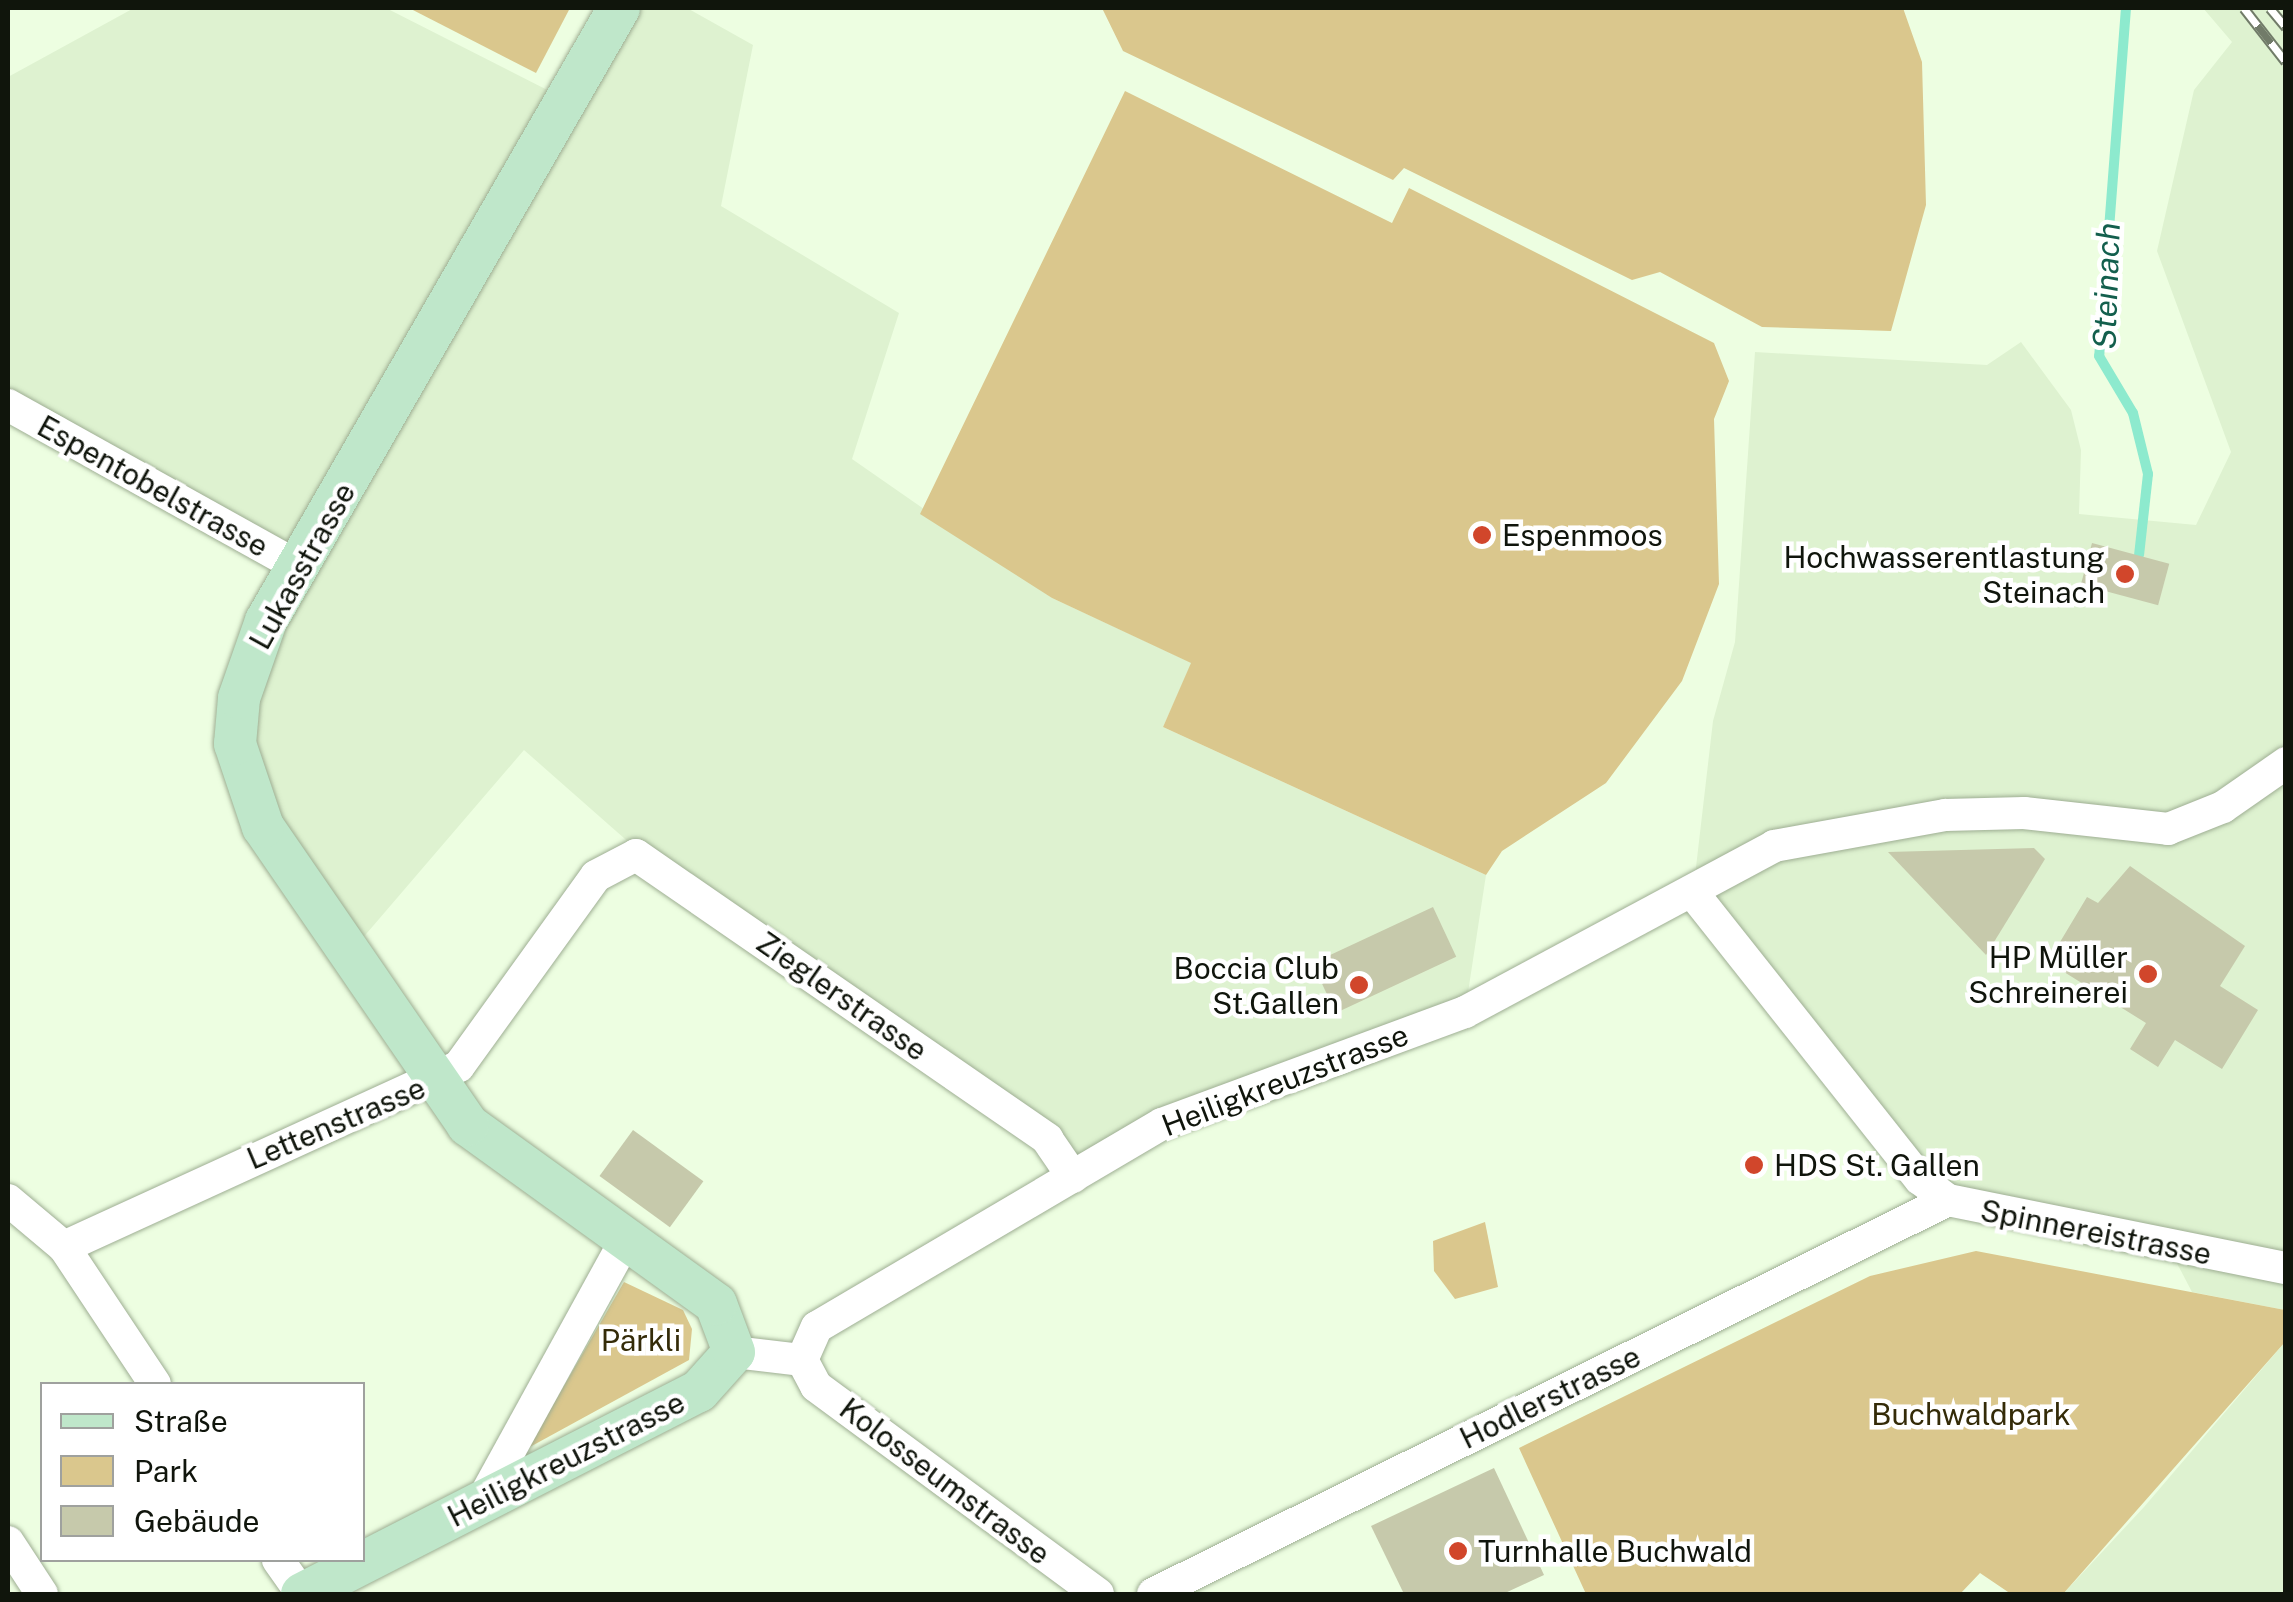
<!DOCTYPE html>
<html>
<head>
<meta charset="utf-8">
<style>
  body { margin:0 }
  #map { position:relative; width:2293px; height:1602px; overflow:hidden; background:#edfee1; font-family:"Public Sans",sans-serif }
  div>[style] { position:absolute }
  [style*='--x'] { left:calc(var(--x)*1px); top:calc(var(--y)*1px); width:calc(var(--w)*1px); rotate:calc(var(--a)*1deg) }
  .built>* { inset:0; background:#def2d0 }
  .green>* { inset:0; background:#dac78d }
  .stream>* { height:10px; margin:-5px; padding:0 5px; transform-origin:5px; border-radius:5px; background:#8deace }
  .building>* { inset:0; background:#c6c9ab; transform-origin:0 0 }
  .roads { filter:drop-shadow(0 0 2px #9eae93) drop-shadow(0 0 2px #9eae93) }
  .minor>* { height:32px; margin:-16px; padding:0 16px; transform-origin:16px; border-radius:16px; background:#fff }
  .major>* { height:42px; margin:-21px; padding:0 21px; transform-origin:21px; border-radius:21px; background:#bfe7ca }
  .rail>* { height:11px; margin-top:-5.5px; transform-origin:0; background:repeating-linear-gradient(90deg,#fff 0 22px,#717b69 0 44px); box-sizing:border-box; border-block:2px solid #717b69 }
  .dots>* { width:28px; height:28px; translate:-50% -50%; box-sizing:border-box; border:5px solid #fff; border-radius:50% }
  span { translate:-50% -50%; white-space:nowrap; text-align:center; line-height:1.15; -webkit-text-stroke:9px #fff; paint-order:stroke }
  .street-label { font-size:30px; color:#10150c }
  .poi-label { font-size:30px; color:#10150c }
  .left { translate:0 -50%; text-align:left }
  .right { translate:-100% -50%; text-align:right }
  .park-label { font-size:30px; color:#342b08 }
  .water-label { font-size:32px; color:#135f4d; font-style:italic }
  .frame { position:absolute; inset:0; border:10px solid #10150c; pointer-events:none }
  .legend { position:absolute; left:40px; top:1382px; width:325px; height:180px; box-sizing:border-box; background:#fff; border:2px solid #9fa19e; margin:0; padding:12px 18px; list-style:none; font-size:30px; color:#10150c }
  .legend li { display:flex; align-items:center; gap:20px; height:50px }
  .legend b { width:50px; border:2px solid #9fa19e }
</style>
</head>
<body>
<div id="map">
  <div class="built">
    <div style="clip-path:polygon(134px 8px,386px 8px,565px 99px,619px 8px,687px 8px,753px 45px,721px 206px,899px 313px,852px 459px,1052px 598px,1192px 663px,1163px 727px,1486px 875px,1465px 1012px,1073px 1177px,650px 861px,524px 750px,349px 954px,235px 744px,298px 567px,8px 405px,8px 77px)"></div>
    <div style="clip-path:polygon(2203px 8px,2285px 8px,2285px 1310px,2192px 1292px,2169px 1248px,1948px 1200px,1693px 893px,1713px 721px,1735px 642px,1755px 352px,1987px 365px,2021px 342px,2071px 410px,2081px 450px,2079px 514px,2196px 525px,2231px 452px,2157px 251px,2194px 90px,2232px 42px)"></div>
    <div style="clip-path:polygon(2285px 1342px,2285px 1594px,2063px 1594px,2144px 1507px)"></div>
  </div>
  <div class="green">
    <div style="clip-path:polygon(409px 8px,570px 8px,536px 73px)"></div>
    <div style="clip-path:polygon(1102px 8px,1903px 8px,1922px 62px,1926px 205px,1891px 331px,1762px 327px,1660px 272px,1632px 280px,1404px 168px,1393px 180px,1123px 51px)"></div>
    <div style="clip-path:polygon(1125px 91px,1392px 223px,1409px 188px,1714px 343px,1729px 381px,1714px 419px,1719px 584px,1682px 681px,1606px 783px,1502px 851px,1486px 875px,1163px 727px,1191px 663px,1052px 598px,920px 514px)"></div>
    <div style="clip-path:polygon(1485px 1222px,1498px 1287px,1455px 1299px,1434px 1271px,1433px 1241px)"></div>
    <div style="clip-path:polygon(1976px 1251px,2285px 1310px,2285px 1342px,2063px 1594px,2011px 1594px,1980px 1573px,1960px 1594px,1586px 1594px,1519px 1448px,1870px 1276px)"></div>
    <div style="clip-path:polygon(624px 1282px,683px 1310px,692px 1329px,689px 1360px,528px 1448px)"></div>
  </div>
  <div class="stream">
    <div style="--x:2126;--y:8;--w:349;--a:94.4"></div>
    <div style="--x:2099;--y:356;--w:66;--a:59.2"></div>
    <div style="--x:2133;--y:413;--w:63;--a:76.2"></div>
    <div style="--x:2148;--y:474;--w:81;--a:96.3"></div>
  </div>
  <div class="building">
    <div style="left:2092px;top:543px;width:80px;height:43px;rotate:15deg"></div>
    <div style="clip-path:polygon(2034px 848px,2045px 859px,1986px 955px,1888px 852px)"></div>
    <div style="clip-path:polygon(2130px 866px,2245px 946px,2220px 986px,2258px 1010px,2222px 1069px,2175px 1040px,2158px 1067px,2130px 1049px,2146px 1023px,2048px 962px,2087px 897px,2098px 903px)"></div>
    <div style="left:1433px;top:907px;width:55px;height:133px;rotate:65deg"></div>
    <div style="left:633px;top:1130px;width:87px;height:57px;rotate:36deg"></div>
    <div style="clip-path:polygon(1494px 1468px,1544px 1575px,1503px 1594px,1404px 1594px,1371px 1526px)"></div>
  </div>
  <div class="roads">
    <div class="minor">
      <div style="--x:8;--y:405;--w:333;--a:29.1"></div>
      <div style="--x:1693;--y:893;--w:365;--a:51.6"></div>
      <div style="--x:1920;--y:1179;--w:35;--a:37"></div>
      <div style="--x:1948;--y:1200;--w:345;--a:11.4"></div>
      <div style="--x:8;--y:1200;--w:73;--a:40"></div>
      <div style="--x:64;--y:1247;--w:164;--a:56.4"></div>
      <div style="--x:64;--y:1247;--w:434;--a:-24.6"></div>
      <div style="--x:459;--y:1066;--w:234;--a:-54.2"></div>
      <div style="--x:596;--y:876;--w:45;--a:-27.7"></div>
      <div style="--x:636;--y:855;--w:500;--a:34.6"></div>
      <div style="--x:1047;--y:1139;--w:46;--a:55.6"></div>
      <div style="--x:734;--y:1352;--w:68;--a:6.7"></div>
      <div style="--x:482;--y:1501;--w:294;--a:-61.2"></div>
      <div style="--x:8;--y:1542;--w:62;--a:56.8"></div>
      <div style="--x:278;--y:1560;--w:42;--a:54.8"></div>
      <div style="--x:1098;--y:1594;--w:350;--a:-143.6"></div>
      <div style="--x:816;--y:1386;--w:30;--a:-118"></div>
      <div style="--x:802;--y:1360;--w:36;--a:-66"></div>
      <div style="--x:817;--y:1327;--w:400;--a:-30.5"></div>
      <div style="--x:1162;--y:1124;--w:323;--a:-20.3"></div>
      <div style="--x:1465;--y:1012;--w:351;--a:-28.2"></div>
      <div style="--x:1774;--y:846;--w:174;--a:-10.3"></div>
      <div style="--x:1945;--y:815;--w:79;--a:-1.5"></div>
      <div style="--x:2024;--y:813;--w:145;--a:6.3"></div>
      <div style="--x:2168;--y:829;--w:59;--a:-21.8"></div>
      <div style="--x:2223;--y:807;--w:77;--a:-34.9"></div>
      <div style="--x:1153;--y:1594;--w:887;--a:-26.36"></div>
    </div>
    <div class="major">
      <div style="--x:302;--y:1594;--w:446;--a:-27.1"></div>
      <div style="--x:699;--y:1391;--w:52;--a:-48.1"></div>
      <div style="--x:734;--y:1352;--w:51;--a:-110.6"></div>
      <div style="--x:716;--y:1304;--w:306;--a:-144.2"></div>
      <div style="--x:468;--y:1125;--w:362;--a:-124.5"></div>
      <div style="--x:263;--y:827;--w:88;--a:-108.6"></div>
      <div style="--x:235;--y:744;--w:46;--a:-85"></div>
      <div style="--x:239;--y:698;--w:82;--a:-70.7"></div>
      <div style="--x:266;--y:621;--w:707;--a:-60.06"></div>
    </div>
  </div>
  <div class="rail">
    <div style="--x:2244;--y:8;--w:68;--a:52.1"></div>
    <div style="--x:2270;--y:8;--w:25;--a:50"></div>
  </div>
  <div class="dots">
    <div style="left:1482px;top:535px;background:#d1462b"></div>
    <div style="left:2125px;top:574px;background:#d1462b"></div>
    <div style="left:2148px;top:974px;background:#d1462b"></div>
    <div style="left:1359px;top:985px;background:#d1462b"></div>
    <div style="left:1754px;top:1165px;background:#d1462b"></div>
    <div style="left:1458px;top:1551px;background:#d1462b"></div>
  </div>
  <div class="street-label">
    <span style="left:153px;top:486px;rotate:29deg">Espentobelstrasse</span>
    <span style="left:302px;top:566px;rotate:-61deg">Lukasstrasse</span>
    <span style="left:842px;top:996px;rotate:35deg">Zieglerstrasse</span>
    <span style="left:1285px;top:1080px;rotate:-21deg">Heiligkreuzstrasse</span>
    <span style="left:336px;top:1123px;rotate:-23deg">Lettenstrasse</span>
    <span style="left:2096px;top:1232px;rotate:11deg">Spinnereistrasse</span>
    <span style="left:1550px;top:1397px;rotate:-26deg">Hodlerstrasse</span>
    <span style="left:566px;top:1459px;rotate:-27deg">Heiligkreuzstrasse</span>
    <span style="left:945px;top:1481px;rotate:37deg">Kolosseumstrasse</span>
  </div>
  <div class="poi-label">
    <span class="left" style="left:1502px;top:535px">Espenmoos</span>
    <span class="right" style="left:2105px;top:574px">Hochwasserentlastung<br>Steinach</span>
    <span class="right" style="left:2128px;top:974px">HP Müller<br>Schreinerei</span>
    <span class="right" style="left:1339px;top:985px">Boccia Club<br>St.Gallen</span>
    <span class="left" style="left:1774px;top:1165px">HDS St. Gallen</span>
    <span class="left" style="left:1478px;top:1551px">Turnhalle Buchwald</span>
  </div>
  <div class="park-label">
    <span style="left:641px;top:1340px">Pärkli</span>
    <span style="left:1971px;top:1414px">Buchwaldpark</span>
  </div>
  <div class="water-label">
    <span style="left:2107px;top:286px;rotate:-88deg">Steinach</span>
  </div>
  <div class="frame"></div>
  <ul class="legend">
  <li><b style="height:12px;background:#bfe7ca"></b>Straße</li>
  <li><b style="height:28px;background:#dac78d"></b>Park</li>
  <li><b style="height:28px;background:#c6c9ab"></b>Gebäude</li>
  </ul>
</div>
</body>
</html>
